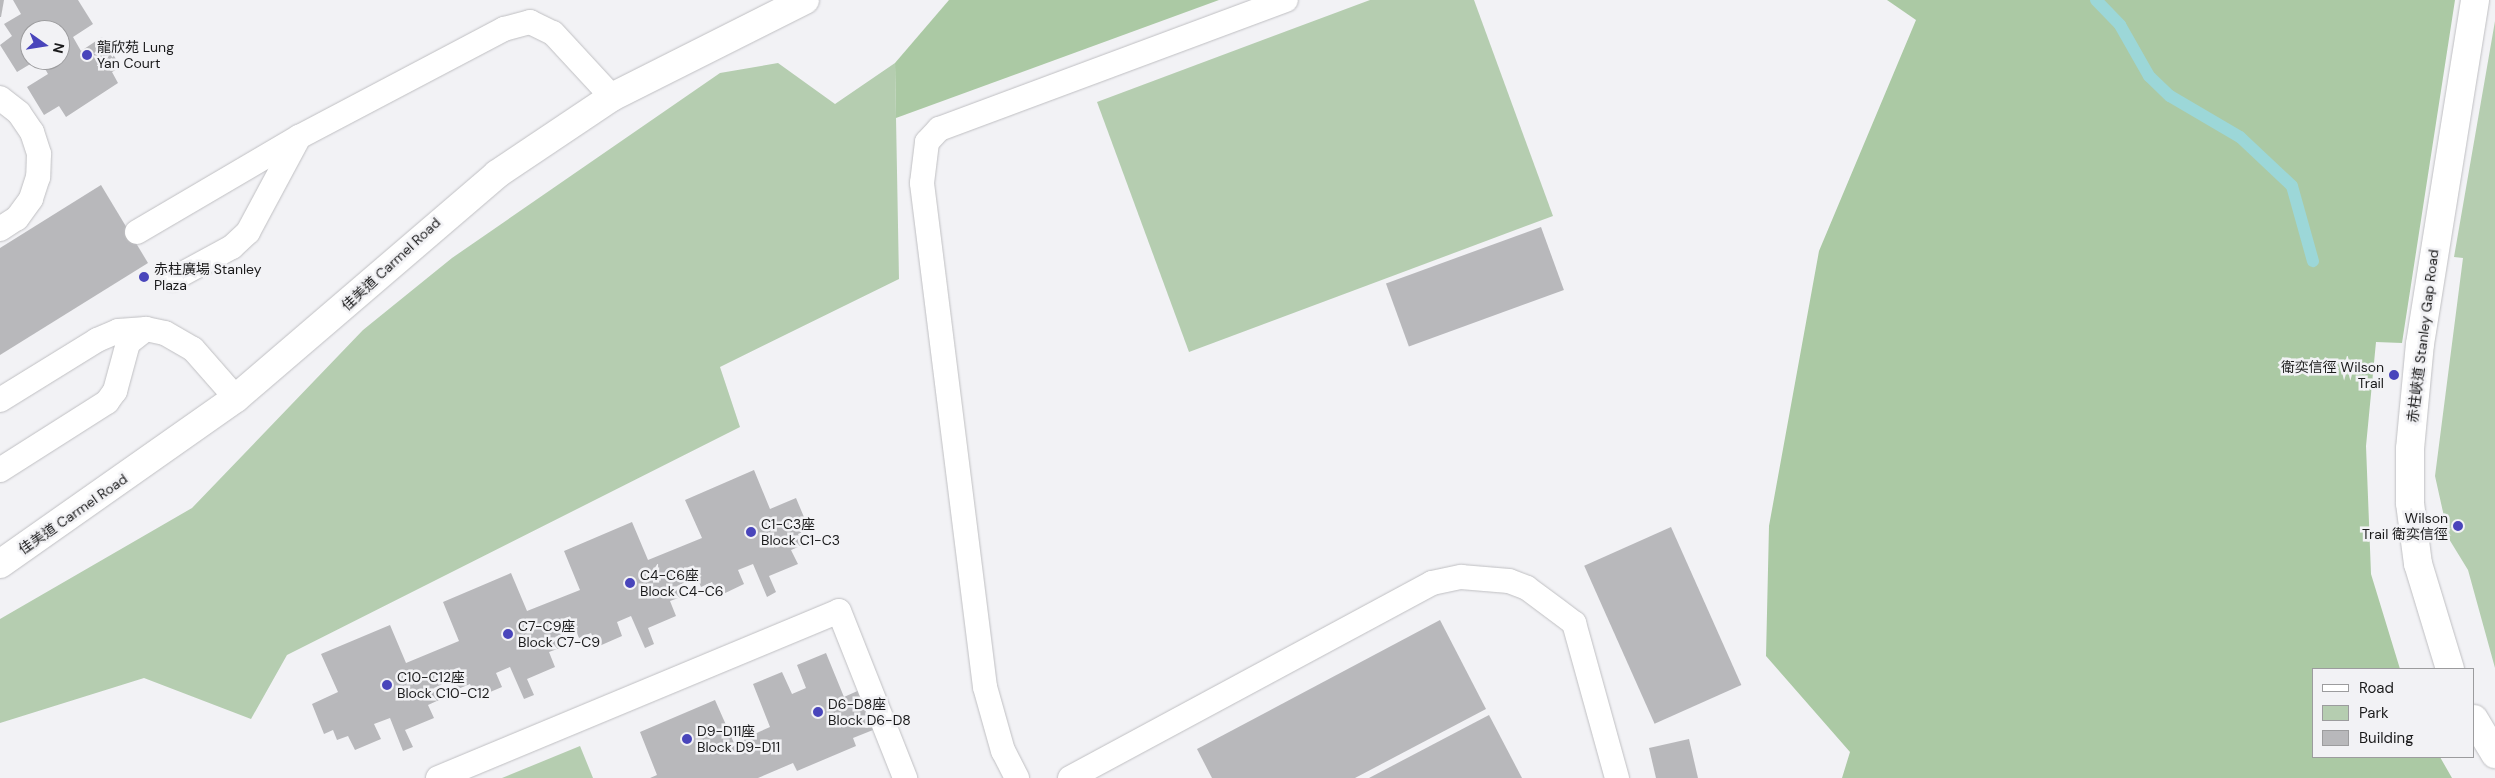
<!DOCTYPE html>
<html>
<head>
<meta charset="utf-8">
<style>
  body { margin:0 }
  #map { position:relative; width:2495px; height:778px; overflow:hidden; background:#f2f2f5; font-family:"DM Sans","Noto Sans TC",sans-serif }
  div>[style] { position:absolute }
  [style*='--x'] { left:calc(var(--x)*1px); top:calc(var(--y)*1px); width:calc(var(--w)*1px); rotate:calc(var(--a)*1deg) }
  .green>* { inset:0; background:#b5cdb0 }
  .forest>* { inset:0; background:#abc9a4 }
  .stream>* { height:12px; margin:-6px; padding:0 6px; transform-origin:6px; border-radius:6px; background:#9cd7d8 }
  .building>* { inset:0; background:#b8b8bb; transform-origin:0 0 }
  .roads { filter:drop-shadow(0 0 1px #bfbfc2) drop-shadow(0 0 1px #bfbfc2) }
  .lane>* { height:24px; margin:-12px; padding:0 12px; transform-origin:12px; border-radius:12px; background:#fff }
  .secondary>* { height:28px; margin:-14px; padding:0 14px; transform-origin:14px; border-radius:14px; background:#fff }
  .dots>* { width:14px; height:14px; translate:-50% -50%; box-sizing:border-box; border:2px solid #f2f2f5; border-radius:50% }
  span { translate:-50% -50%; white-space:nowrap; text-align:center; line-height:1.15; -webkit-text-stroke:5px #f2f2f5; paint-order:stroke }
  .poi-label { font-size:14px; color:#1b1b1c }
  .left { translate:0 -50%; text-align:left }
  .right { translate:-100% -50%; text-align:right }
  .street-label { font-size:14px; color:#1b1b1c }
  .legend { position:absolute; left:2312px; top:668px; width:162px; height:90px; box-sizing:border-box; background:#f2f2f5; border:1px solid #9c9c9e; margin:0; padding:6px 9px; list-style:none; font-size:15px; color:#1b1b1c }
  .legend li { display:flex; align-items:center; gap:10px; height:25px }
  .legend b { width:25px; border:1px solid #9c9c9e }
  .north { position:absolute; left:20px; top:20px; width:50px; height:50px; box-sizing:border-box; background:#f2f2f5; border:1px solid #9c9c9e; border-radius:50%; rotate:103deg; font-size:14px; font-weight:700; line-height:20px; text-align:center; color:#1b1b1c }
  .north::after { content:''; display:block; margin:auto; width:18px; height:22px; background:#4945bb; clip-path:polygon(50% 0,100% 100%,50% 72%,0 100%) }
</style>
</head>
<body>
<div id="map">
  <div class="green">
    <div style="clip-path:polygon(1370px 0,1474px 0,1553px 216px,1189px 352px,1097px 102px)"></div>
    <div style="clip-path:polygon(2495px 21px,2495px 668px,2468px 570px,2449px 539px,2435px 476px,2463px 258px,2454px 257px)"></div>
    <div style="clip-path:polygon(778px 63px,835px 104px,895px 63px,899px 279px,720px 367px,740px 427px,287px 655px,251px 719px,144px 678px,0 723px,0 619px,192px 508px,363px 330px,452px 258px,720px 73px)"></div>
    <div style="clip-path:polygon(580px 746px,593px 778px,502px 778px)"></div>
  </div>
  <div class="forest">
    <div style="clip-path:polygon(949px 0,1219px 0,896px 118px,895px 63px)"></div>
    <div style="clip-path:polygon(1887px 0,2455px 0,2402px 343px,2376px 342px,2366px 446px,2371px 574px,2400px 669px,2314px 669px,2314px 757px,2440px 757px,2452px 778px,1842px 778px,1850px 752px,1766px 656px,1769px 526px,1819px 251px,1916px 20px)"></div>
  </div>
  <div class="stream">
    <div style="--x:2096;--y:0;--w:35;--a:46"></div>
    <div style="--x:2120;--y:25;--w:59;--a:60.4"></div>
    <div style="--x:2149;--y:76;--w:29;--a:44"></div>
    <div style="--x:2170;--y:96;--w:81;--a:30.4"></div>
    <div style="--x:2240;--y:137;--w:71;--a:43.3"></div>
    <div style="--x:2292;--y:186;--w:78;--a:74.4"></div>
  </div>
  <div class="building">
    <div style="clip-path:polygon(0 0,4px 0,1px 17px,0 17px)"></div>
    <div style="clip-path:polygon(13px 0,78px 0,93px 24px,73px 37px,81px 51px,102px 37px,121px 67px,112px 72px,118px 83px,66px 117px,59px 106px,44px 115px,27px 87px,48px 74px,40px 60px,60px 60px,60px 30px,30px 30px,30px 60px,37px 60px,17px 72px,0 45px,12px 36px,4px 24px,21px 14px)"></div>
    <div style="clip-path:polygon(101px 185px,148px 263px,0 355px,0 248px)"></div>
    <div style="left:1541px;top:227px;width:67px;height:165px;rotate:70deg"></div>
    <div style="clip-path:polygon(754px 470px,770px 509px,796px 498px,809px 529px,798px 534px,803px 545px,791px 550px,798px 564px,769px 576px,776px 592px,767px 597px,753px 564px,738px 570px,744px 584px,719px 596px,712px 582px,701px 587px,697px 577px,677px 586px,681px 597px,670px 601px,676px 616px,648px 628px,654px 644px,645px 648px,631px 616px,617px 622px,622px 636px,597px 647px,591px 633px,579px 638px,575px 628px,555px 637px,560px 648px,549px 652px,555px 667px,527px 679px,534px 695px,524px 699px,510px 667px,496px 673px,502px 687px,476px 698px,470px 684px,458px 689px,454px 679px,434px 688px,439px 700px,428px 705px,434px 718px,405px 730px,413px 747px,403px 751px,390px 718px,374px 724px,381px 739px,355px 750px,348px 736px,337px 740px,333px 730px,324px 734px,312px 704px,338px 692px,321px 654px,390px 625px,406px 663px,459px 641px,443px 602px,511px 573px,527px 611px,580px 590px,564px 551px,632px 522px,648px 560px,702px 538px,685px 500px)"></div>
    <div style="left:1671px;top:527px;width:173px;height:95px;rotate:66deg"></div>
    <div style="clip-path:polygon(1440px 620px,1486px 709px,1355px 778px,1212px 778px,1197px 749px)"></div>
    <div style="clip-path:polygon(826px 653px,844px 697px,862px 689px,878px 728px,853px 738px,856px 746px,797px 771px,793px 763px,758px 778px,650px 778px,657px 775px,640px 732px,715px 700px,734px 743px,770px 727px,753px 684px,782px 672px,792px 694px,806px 688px,797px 665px)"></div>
    <div style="clip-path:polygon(1489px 715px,1522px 778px,1369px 778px)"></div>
    <div style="clip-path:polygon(1689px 739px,1698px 778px,1656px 778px,1649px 748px)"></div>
  </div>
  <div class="roads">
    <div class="lane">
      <div style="--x:0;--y:98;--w:24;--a:38"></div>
      <div style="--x:19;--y:113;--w:23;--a:56"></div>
      <div style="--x:32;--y:132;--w:23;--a:72"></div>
      <div style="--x:39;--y:154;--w:23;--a:92"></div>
      <div style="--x:38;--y:177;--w:23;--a:108"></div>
      <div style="--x:31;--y:199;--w:24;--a:126"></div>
      <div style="--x:17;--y:218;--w:20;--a:147"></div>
      <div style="--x:137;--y:232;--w:188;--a:-30.4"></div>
      <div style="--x:299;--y:137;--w:232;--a:-27.8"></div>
      <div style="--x:504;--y:29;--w:27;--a:-15"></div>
      <div style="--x:530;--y:22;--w:25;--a:26"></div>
      <div style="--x:553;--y:33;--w:87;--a:47.3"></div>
      <div style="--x:173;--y:279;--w:67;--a:-28.5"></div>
      <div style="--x:232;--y:247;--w:22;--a:-43"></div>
      <div style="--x:248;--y:232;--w:108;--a:-61.8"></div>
      <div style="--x:0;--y:400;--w:114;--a:-31.7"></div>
      <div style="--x:97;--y:340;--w:23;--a:-23"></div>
      <div style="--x:118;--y:331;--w:28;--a:-4"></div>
      <div style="--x:146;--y:329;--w:19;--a:12"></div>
      <div style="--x:165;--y:333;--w:32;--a:30"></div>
      <div style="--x:193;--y:349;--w:65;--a:48.7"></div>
      <div style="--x:0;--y:470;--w:127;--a:-32.4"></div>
      <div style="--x:107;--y:402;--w:14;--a:-54"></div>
      <div style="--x:115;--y:391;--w:50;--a:-74.8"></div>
      <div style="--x:128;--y:343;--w:23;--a:-38"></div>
      <div style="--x:438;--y:778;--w:434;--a:-22.6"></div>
      <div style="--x:839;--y:611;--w:180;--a:68.4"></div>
      <div style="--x:1017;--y:778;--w:30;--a:-117"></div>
      <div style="--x:1003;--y:751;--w:66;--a:-105.7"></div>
      <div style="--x:985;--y:687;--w:508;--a:-97.13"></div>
      <div style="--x:922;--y:183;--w:41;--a:-83"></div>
      <div style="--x:927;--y:142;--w:18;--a:-47"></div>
      <div style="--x:939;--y:129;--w:370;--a:-20.4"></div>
      <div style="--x:1070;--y:778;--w:411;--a:-28.3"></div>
      <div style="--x:1432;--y:583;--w:30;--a:-12"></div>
      <div style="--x:1461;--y:577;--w:48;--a:4.8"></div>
      <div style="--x:1509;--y:581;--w:19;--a:21"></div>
      <div style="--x:1527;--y:588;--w:59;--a:36.7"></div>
      <div style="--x:1574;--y:623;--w:161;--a:74.5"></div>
    </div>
    <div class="secondary">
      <div style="--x:0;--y:564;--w:289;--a:-35.1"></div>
      <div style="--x:236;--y:398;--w:344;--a:-40.6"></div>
      <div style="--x:497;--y:174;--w:138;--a:-33.8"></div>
      <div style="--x:612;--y:97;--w:216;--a:-26.7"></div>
      <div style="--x:2450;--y:669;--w:110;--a:-106.9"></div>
      <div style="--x:2418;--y:564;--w:62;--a:-97.5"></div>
      <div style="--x:2410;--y:503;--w:54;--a:-90"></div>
      <div style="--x:2410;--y:449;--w:105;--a:-84.6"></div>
      <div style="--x:2420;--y:344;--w:348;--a:-80.9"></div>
      <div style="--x:2474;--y:719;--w:41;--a:59"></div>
    </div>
  </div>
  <div class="dots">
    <div style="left:87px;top:55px;background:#4945bb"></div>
    <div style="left:144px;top:277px;background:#4945bb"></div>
    <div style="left:2394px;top:375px;background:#4945bb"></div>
    <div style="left:2458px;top:526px;background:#4945bb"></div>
    <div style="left:751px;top:532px;background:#4945bb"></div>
    <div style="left:630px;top:583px;background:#4945bb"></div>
    <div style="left:508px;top:634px;background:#4945bb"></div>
    <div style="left:387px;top:685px;background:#4945bb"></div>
    <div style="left:818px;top:712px;background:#4945bb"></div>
    <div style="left:687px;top:739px;background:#4945bb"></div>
  </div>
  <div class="poi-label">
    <span class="left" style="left:97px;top:55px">龍欣苑 Lung<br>Yan Court</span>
    <span class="left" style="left:154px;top:277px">赤柱廣場 Stanley<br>Plaza</span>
    <span class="right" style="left:2384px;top:375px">衛奕信徑 Wilson<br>Trail</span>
    <span class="right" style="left:2448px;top:526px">Wilson<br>Trail 衛奕信徑</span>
    <span class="left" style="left:761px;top:532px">C1-C3座<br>Block C1-C3</span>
    <span class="left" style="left:640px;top:583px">C4-C6座<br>Block C4-C6</span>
    <span class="left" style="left:518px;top:634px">C7-C9座<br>Block C7-C9</span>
    <span class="left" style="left:397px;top:685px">C10-C12座<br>Block C10-C12</span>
    <span class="left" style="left:828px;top:712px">D6-D8座<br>Block D6-D8</span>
    <span class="left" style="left:697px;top:739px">D9-D11座<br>Block D9-D11</span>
  </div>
  <div class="street-label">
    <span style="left:391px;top:264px;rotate:-43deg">佳美道 Carmel Road</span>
    <span style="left:2423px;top:336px;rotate:-83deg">赤柱峽道 Stanley Gap Road</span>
    <span style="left:73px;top:514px;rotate:-35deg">佳美道 Carmel Road</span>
  </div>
  <ul class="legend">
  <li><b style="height:6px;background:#fff"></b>Road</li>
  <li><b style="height:14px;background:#b5cdb0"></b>Park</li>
  <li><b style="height:14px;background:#b8b8bb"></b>Building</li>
  </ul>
  <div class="north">N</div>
</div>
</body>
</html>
